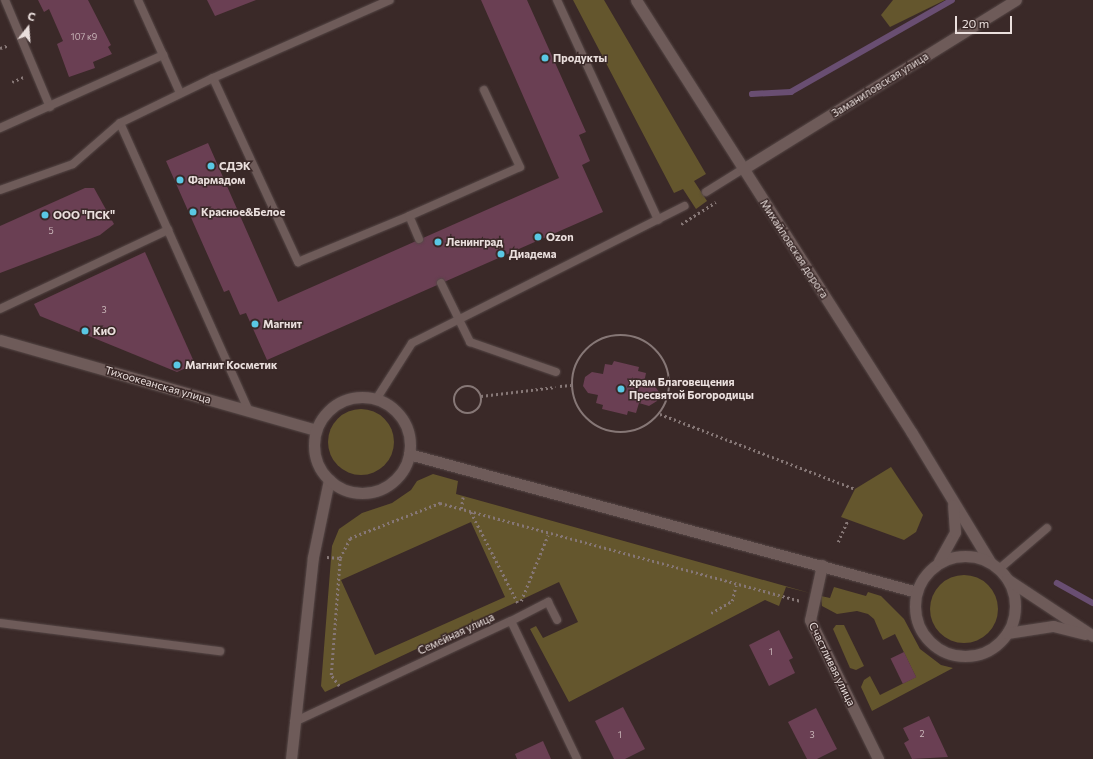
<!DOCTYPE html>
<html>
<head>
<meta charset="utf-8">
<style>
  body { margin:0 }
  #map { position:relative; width:1093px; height:759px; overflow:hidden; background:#3a2928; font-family:Commissioner,sans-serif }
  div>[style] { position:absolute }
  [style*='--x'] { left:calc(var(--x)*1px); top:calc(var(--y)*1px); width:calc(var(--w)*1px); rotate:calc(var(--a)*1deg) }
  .green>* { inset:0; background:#64562d }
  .round { border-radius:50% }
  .stream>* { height:5.5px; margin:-2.75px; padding:0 2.75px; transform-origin:2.75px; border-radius:2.75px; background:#694e72 }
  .building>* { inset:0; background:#6a3f53; transform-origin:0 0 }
  .path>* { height:2.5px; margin-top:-1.25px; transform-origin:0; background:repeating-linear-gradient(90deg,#867776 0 2px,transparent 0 5px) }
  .path>.ring { margin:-1.25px; padding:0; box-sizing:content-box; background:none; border:2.5px solid #867776; border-radius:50% }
  .roads { filter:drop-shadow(0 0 1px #554746) drop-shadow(0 0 1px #554746) }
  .service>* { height:8px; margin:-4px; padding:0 4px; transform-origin:4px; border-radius:4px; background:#6e5b59 }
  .minor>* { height:11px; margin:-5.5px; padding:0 5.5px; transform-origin:5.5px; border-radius:5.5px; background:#6e5b59 }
  .tertiary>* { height:11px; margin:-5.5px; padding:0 5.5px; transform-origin:5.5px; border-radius:5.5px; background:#6e5b59 }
  .tertiary>.ring { margin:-5.5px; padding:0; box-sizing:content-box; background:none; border:11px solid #6e5b59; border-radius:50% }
  .dots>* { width:11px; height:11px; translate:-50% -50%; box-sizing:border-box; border:2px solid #3a2928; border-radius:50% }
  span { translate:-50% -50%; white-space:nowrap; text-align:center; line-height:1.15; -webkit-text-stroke:3px #3a2928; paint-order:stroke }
  .number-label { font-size:9px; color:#cab7ba }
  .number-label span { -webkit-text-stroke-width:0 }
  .poi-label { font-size:11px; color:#eadfdd; font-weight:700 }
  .left { translate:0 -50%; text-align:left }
  .street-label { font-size:11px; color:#eadfdd }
  .north { position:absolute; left:8px; top:8px; width:40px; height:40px; -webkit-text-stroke:3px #3a2928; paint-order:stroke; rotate:17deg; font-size:11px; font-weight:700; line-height:16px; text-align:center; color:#eadfdd }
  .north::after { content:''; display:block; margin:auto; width:14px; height:18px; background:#eadfdd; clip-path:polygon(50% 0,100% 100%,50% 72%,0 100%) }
  .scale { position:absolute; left:955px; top:16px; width:57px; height:18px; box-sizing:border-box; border:2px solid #eadfdd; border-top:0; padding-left:5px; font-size:12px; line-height:14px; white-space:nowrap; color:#eadfdd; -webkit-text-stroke:3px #3a2928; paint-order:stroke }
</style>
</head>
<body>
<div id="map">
  <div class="green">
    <div style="clip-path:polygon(573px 0,604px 0,706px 174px,694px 181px,707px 201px,696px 209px,683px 189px,674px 193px)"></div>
    <div style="clip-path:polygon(893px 0,945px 0,890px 27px,881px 15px)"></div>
    <div class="round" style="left:328px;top:409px;width:66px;height:66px"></div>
    <div style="clip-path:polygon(891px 467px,923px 515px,916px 532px,904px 540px,841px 517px,855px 489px)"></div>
    <div style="clip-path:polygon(evenodd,433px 474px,458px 481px,456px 494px,810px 593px,786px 587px,779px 606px,765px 600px,569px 702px,530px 629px,536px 626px,543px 638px,578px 622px,559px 582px,325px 692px,321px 686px,332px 546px,339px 529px,362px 513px,392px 503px,411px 490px,417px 481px,433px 474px,471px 522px,505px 597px,375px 655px,341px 580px,471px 522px)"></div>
    <div class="round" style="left:930px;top:575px;width:68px;height:68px"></div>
    <div style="clip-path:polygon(834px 587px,866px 596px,868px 592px,881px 596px,904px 619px,920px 649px,941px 665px,953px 668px,872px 711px,861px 687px,864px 680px,870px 676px,880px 695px,916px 677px,895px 634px,883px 640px,874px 619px,868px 614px,857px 611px,837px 614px,822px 606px,821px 596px,830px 598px)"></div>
    <div style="clip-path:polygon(836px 625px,844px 625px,864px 666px,856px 670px,850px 668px,833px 629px)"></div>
  </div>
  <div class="stream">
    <div style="--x:752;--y:94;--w:39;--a:-3"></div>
    <div style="--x:791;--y:92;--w:185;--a:-29.7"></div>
    <div style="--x:1057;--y:583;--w:41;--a:29.1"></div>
  </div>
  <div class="building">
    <div style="clip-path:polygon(38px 0,88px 0,111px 45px,108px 47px,112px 54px,93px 62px,95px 68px,69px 77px,57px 44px,63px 41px,49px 9px,44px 12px)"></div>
    <div style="clip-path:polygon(207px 0,256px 0,215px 16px)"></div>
    <div style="clip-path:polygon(481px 0,527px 0,586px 132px,579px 135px,590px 161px,582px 165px,603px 212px,267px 360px,246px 313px,240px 315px,229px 290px,224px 292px,166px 161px,208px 143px,278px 302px,559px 178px)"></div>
    <div style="clip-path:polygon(85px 188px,94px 188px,114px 224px,100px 235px,0 273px,0 226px)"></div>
    <div style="clip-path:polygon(145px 252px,195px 364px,177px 372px,40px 316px,34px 304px)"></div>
    <div style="clip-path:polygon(614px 361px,639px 367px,638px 371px,646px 373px,644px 383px,654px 385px,659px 392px,657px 401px,649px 406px,639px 403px,636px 413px,628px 411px,627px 415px,602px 409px,603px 405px,596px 403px,598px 395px,588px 393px,583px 386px,585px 377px,592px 372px,603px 374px,605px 364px,612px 365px)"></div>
    <div style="clip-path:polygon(779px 630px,793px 658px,789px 660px,795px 673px,769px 686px,749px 645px)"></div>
    <div style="left:904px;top:652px;width:28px;height:15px;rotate:64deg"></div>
    <div style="clip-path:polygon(623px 707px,645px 749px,625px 759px,614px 759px,595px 721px)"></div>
    <div style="clip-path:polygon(816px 708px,837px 749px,817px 759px,807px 759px,788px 722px)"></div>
    <div style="clip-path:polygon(929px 716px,948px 757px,912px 759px,904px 743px,909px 740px,903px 728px)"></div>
    <div style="clip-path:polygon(543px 741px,551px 759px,517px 759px,515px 754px)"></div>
  </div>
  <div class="path">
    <div style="--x:0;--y:48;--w:9;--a:-18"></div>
    <div style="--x:12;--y:82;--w:13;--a:-23"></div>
    <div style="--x:681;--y:224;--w:41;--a:-32.2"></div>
    <div class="ring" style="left:572px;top:335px;width:95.5px;height:95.5px"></div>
    <div style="--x:560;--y:386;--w:11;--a:-5"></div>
    <div class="ring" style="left:454px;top:386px;width:25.5px;height:25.5px"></div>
    <div style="--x:481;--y:396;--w:75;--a:-6.9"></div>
    <div style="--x:660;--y:414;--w:209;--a:21"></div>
    <div style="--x:461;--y:509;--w:12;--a:-81"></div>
    <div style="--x:471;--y:512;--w:102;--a:62.7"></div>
    <div style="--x:838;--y:542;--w:24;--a:-66"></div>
    <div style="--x:327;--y:557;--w:13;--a:4"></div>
    <div style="--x:340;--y:558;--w:22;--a:-63"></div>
    <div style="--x:350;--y:538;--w:97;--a:-21.3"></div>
    <div style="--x:440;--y:503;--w:373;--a:15.2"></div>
    <div style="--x:521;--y:601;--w:71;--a:-67.8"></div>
    <div style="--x:711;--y:613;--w:24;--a:-30"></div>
    <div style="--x:732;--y:601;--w:16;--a:-76"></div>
    <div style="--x:339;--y:686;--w:14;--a:-126"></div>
    <div style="--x:331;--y:675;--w:117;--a:-85.6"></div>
  </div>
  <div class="roads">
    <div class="service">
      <div style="--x:5;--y:0;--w:116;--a:67.2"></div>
      <div style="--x:557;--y:0;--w:242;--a:65.3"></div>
      <div style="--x:163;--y:55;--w:42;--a:65.9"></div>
      <div style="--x:213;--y:78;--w:203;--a:65.2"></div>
      <div style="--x:298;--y:262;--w:120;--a:-22.5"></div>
      <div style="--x:120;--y:123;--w:316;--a:65.9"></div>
      <div style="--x:0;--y:128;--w:179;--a:-24.1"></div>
      <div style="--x:163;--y:55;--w:60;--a:-114.4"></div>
      <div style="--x:0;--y:190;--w:77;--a:-19.6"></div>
      <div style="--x:73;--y:164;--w:62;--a:-41.1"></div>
      <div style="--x:120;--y:123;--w:103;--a:-25.8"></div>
      <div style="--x:213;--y:78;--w:193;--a:-23.8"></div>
      <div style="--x:706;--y:192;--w:44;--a:-31.9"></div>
      <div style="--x:419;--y:239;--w:25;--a:-113"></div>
      <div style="--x:409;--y:216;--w:121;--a:-23.8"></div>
      <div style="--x:520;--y:167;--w:85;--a:-115.1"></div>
      <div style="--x:441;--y:283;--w:66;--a:63.8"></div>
      <div style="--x:470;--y:342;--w:91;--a:19.2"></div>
      <div style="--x:0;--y:309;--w:186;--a:-25.2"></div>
      <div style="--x:377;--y:398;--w:65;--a:-57.5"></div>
      <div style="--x:412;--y:343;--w:305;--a:-26.7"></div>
      <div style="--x:999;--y:569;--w:63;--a:-40.5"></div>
      <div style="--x:511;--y:621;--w:42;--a:-27.2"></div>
      <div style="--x:548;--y:602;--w:20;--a:63"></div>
      <div style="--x:0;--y:623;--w:222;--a:7.3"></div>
      <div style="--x:294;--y:722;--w:239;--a:-25"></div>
      <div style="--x:511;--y:621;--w:153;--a:64.4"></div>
    </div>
    <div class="minor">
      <div style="--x:743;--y:169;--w:321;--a:-31.8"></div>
      <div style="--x:822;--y:565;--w:56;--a:102.3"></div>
      <div style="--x:810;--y:620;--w:155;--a:63.9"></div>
      <div style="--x:291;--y:759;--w:203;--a:-83.8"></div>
      <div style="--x:313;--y:557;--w:79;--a:-78.3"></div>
    </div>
    <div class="tertiary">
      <div style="--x:636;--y:0;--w:513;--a:57.49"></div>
      <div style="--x:912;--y:433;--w:151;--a:58.8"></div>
      <div style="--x:0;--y:340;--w:328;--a:15.9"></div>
      <div class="ring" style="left:314px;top:397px;width:85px;height:85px"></div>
      <div style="--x:409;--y:454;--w:526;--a:15.2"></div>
      <div class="ring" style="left:915px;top:556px;width:89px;height:89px"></div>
      <div style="--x:939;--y:561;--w:33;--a:-61"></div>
      <div style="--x:955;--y:532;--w:27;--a:-94"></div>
      <div style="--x:1007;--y:579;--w:103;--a:33.5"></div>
      <div style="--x:1007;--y:633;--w:47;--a:-8.7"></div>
      <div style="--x:1053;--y:626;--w:33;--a:14"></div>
    </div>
  </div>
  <div class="dots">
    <div style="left:545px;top:58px;background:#59c8e4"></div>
    <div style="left:211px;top:166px;background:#59c8e4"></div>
    <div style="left:180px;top:180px;background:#59c8e4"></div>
    <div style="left:193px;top:212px;background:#59c8e4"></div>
    <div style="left:45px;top:215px;background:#59c8e4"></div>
    <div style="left:538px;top:237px;background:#59c8e4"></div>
    <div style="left:438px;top:242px;background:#59c8e4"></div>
    <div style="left:501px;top:254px;background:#59c8e4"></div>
    <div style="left:255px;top:324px;background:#59c8e4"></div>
    <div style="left:85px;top:331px;background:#59c8e4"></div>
    <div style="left:177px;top:365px;background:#59c8e4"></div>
    <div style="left:621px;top:389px;background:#59c8e4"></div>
  </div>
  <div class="number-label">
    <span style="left:84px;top:37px">107 к9</span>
    <span style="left:51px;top:231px">5</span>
    <span style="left:104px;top:310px">3</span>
    <span style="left:771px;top:652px">1</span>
    <span style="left:922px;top:734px">2</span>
    <span style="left:620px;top:735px">1</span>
    <span style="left:812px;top:735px">3</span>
  </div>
  <div class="poi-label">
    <span class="left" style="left:553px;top:58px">Продукты</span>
    <span class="left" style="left:219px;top:166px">СДЭК</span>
    <span class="left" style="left:188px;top:180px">Фармадом</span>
    <span class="left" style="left:201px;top:212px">Красное&amp;Белое</span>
    <span class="left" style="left:53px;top:215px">ООО "ПСК"</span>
    <span class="left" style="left:546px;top:237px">Ozon</span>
    <span class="left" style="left:446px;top:242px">Ленинград</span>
    <span class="left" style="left:509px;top:254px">Диадема</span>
    <span class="left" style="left:263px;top:324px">Магнит</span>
    <span class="left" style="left:93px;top:331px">КиО</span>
    <span class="left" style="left:185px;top:365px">Магнит Косметик</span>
    <span class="left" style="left:629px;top:389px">храм Благовещения<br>Пресвятой Богородицы</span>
  </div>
  <div class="street-label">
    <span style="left:880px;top:85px;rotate:-32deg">Заманиловская улица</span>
    <span style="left:794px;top:249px;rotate:57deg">Михайловская дорога</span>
    <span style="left:158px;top:385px;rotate:16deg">Тихоокеанская улица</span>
    <span style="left:456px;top:634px;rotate:-25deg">Семейная улица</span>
    <span style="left:832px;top:664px;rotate:64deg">Счастливая улица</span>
  </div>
  <div class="north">С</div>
  <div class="scale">20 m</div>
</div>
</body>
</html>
